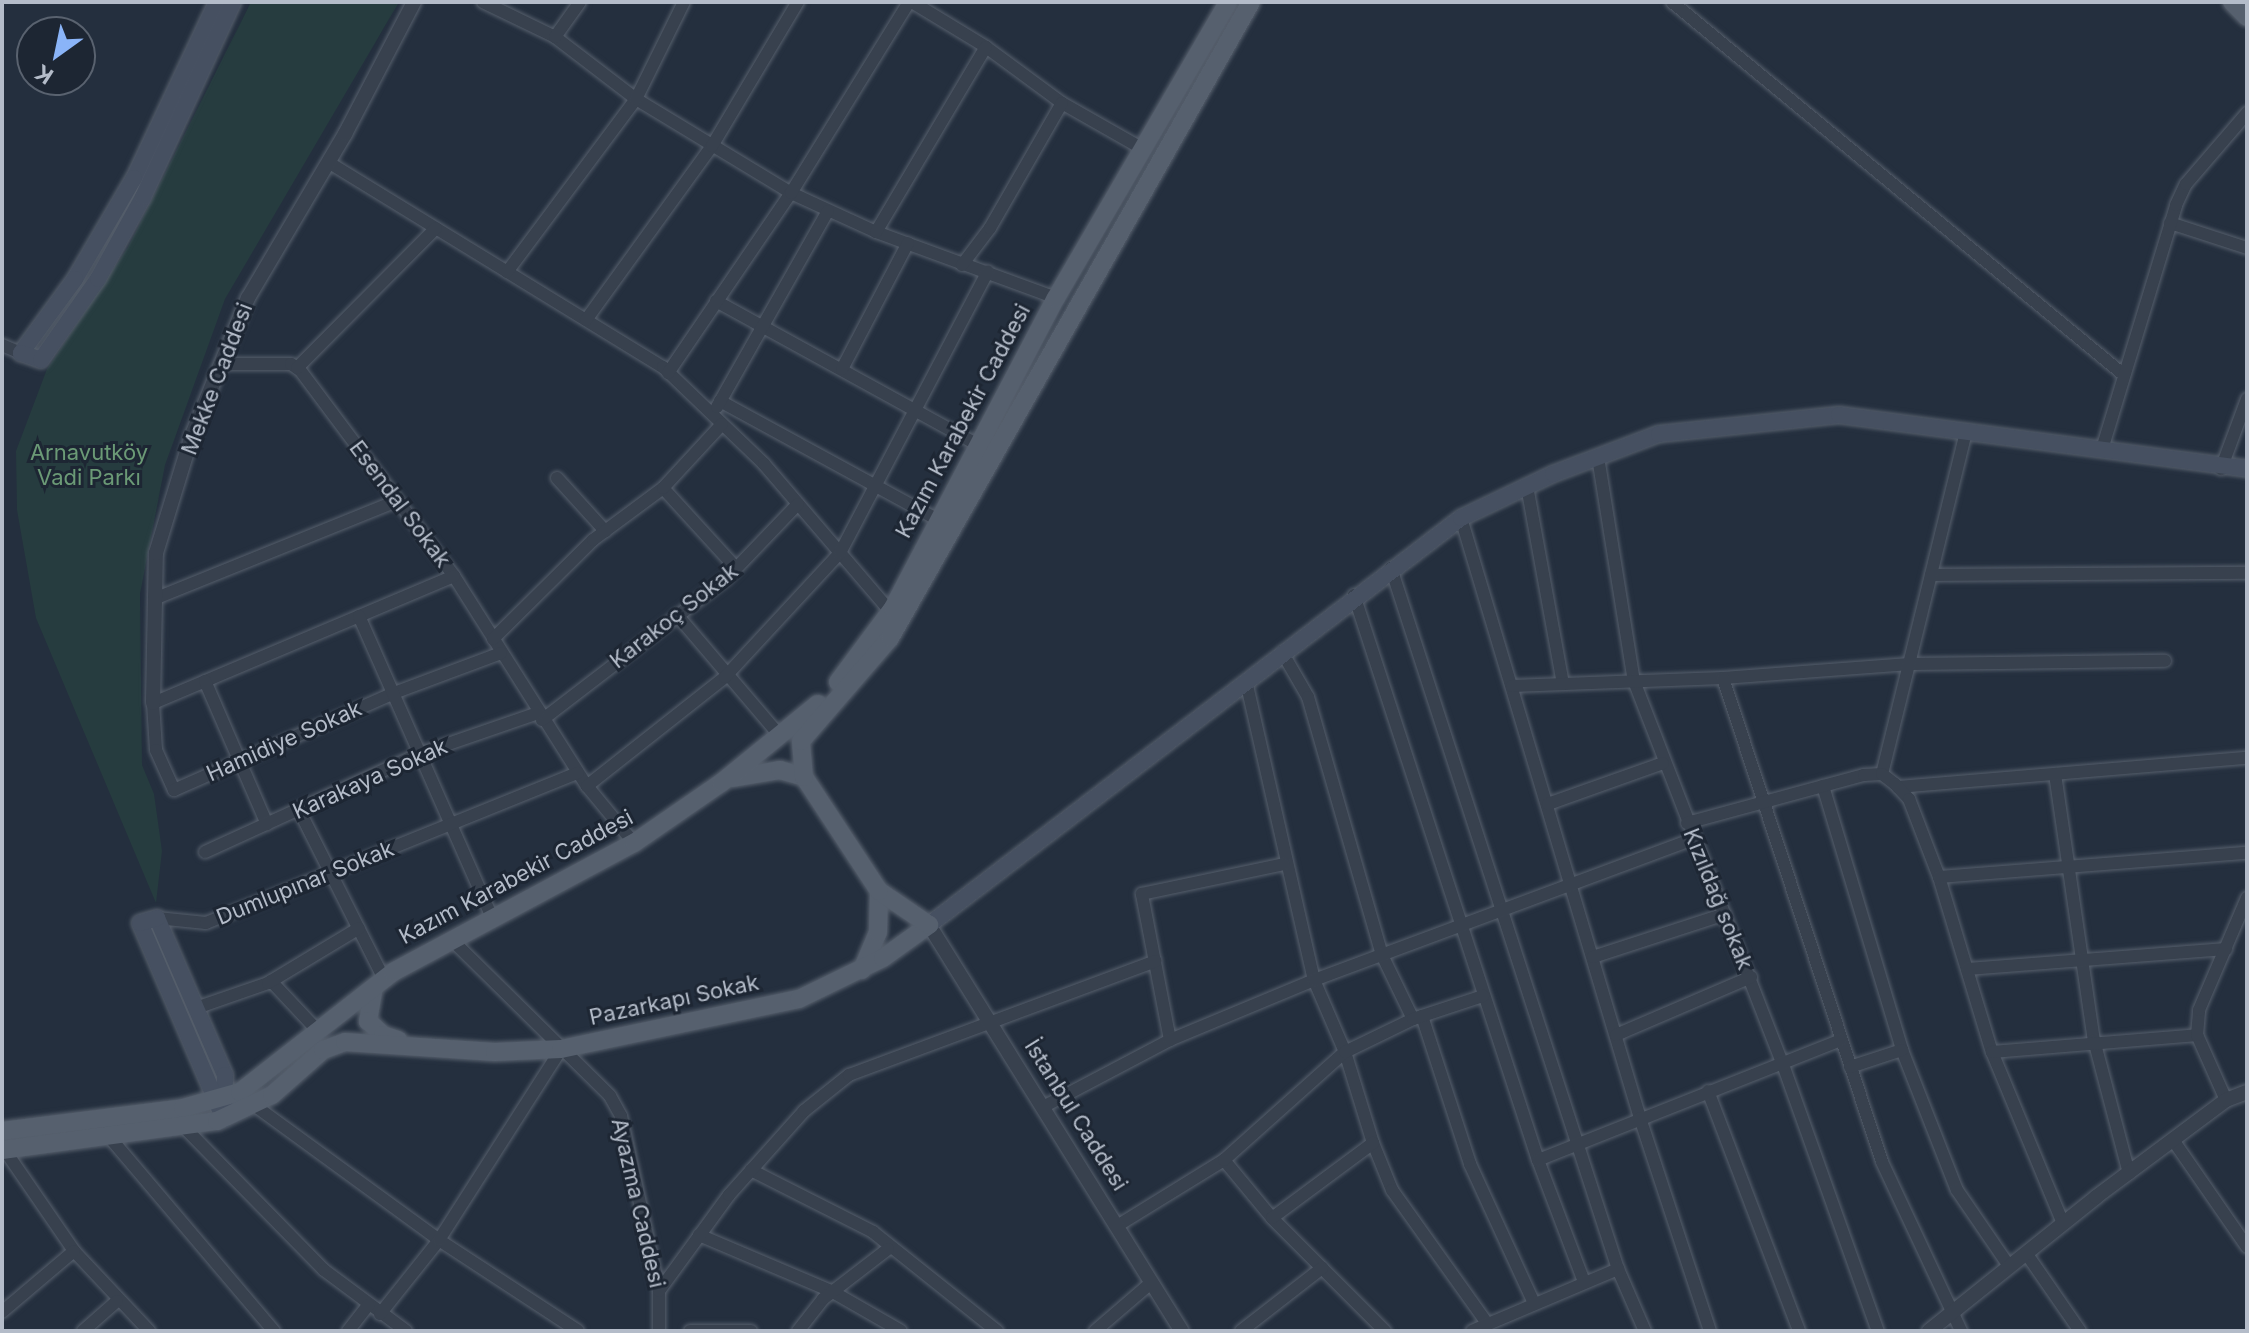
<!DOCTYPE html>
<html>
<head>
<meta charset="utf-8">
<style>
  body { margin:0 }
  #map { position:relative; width:2249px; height:1333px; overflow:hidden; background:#242f3e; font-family:Inter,sans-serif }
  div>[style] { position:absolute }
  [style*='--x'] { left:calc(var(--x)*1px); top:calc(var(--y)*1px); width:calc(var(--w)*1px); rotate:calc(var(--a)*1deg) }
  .green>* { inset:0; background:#263c3f }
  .roads { filter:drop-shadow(0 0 2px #565f6c) drop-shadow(0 0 2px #565f6c) }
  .minor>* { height:12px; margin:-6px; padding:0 6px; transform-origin:6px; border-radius:6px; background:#38414e }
  .tertiary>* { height:14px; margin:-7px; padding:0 7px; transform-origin:7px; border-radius:7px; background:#38414e }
  .secondary>* { height:16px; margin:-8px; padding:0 8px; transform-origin:8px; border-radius:8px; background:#465061 }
  .primary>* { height:18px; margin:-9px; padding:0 9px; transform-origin:9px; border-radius:9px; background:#56606e }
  span { translate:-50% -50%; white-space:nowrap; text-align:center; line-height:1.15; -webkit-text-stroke:6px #1d2633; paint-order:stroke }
  .street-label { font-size:22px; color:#b4bcc9 }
  .park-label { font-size:22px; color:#6b9a76 }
  .frame { position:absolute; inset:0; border:4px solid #b4bcc9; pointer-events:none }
  .north { position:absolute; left:16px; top:16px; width:80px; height:80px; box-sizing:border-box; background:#1d2633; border:2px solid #59626f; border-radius:50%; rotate:213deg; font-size:22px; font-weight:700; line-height:32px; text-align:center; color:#b4bcc9 }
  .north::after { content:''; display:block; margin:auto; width:28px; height:36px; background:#8ab4f8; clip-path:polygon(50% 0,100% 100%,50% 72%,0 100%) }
</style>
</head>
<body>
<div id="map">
  <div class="green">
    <div style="clip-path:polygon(251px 2px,399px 2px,225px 299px,165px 465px,140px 594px,142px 765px,154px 794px,162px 851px,156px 903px,36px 618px,17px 510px,16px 451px,47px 369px,128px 247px)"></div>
  </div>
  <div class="roads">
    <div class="minor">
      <div style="--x:483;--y:2;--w:80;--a:25.9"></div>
      <div style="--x:555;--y:37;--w:102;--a:37.4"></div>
      <div style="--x:636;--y:99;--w:181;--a:31.2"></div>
      <div style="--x:791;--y:193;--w:94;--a:24.6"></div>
      <div style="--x:876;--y:232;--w:192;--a:20.1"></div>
      <div style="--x:912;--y:2;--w:87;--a:31.3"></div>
      <div style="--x:986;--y:47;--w:94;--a:36.4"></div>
      <div style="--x:1062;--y:103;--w:93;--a:29.6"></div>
      <div style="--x:1672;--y:2;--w:586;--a:39.53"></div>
      <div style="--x:555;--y:37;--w:43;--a:-54.5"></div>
      <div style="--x:328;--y:162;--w:393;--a:31.5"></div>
      <div style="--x:663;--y:367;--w:140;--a:43.8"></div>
      <div style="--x:764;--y:464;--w:195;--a:49.4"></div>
      <div style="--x:2170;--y:223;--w:81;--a:18"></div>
      <div style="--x:876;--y:232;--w:215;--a:-59.3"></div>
      <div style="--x:962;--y:265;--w:46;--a:-52.9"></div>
      <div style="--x:990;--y:228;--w:144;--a:-60.1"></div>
      <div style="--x:507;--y:272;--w:216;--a:-53.3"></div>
      <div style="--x:636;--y:99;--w:108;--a:-63.7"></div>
      <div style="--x:716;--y:301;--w:297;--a:28.8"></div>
      <div style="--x:586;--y:320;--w:215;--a:-54.1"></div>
      <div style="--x:712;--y:146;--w:168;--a:-59.2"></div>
      <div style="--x:2;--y:345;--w:21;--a:23"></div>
      <div style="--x:220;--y:364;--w:71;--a:0"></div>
      <div style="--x:291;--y:364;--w:11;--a:34"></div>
      <div style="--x:300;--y:370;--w:257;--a:53.2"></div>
      <div style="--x:454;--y:576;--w:249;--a:57.7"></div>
      <div style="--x:587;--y:786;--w:74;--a:50.5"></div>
      <div style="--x:297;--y:368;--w:197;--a:-45.2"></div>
      <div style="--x:842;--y:369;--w:142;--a:-62.4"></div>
      <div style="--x:668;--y:373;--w:218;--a:-55.7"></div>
      <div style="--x:791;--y:193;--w:225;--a:-58.3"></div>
      <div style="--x:720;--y:401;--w:246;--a:28.6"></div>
      <div style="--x:717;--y:407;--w:225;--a:-60.5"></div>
      <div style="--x:2103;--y:446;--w:252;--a:-73.1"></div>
      <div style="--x:2176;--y:205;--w:23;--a:-65"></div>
      <div style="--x:2186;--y:184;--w:94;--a:-49.3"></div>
      <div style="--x:1598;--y:457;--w:227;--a:80.9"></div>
      <div style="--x:1634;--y:681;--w:409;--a:68.8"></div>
      <div style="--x:1782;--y:1062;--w:286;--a:70.4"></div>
      <div style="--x:2221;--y:469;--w:75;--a:-69.6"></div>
      <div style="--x:557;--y:478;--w:72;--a:47.8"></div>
      <div style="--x:1527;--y:486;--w:201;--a:79.7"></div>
      <div style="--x:663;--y:488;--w:108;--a:47.6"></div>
      <div style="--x:1461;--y:518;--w:626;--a:73.39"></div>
      <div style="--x:1640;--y:1118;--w:224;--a:71.8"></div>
      <div style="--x:1391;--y:568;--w:737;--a:72.06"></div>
      <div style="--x:1618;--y:1269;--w:68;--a:66.5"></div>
      <div style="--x:1931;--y:575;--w:316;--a:-0.4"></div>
      <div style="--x:454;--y:576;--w:327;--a:157.1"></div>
      <div style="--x:153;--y:703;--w:47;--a:86.3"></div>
      <div style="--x:156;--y:750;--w:44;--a:65.8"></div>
      <div style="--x:174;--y:790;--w:240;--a:-23.8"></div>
      <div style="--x:394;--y:693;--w:114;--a:-20.5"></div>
      <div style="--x:1354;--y:595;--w:594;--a:71.96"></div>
      <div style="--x:1538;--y:1160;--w:130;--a:69.3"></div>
      <div style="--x:154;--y:599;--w:262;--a:-22"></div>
      <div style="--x:677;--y:615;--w:159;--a:49.6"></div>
      <div style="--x:359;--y:616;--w:330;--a:66.2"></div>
      <div style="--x:493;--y:639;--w:141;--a:-44.7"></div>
      <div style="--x:593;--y:540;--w:87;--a:-36.6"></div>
      <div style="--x:663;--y:488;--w:87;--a:-47.3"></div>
      <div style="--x:1282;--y:652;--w:52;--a:60"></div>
      <div style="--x:1308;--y:697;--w:268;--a:74"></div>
      <div style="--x:1382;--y:955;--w:71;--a:64.2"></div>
      <div style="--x:1723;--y:678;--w:187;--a:-4.3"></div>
      <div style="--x:1909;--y:664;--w:256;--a:-0.7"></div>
      <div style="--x:205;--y:681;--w:156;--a:66.6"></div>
      <div style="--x:1246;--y:681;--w:307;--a:77.2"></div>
      <div style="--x:1314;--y:980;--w:78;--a:66.7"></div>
      <div style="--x:1345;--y:1052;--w:95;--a:72.9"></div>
      <div style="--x:1373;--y:1143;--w:51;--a:68"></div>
      <div style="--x:1392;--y:1190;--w:162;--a:54.5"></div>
      <div style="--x:1512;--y:686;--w:211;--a:-2.2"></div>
      <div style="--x:1723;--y:678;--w:509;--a:71.81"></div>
      <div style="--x:1882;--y:1162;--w:187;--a:64.9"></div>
      <div style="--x:542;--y:720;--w:232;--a:-37.5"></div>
      <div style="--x:726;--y:579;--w:104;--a:-46.2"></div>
      <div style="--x:1882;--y:774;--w:353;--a:-76.2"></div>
      <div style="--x:2055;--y:774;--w:269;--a:81.7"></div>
      <div style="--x:2094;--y:1040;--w:138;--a:75.3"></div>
      <div style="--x:587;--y:786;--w:176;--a:-38.3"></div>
      <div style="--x:725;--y:677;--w:169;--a:-47.2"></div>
      <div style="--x:840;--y:553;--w:318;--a:-62.3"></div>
      <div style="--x:1823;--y:786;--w:276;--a:73.3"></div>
      <div style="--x:1902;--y:1050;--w:150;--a:68.6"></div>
      <div style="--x:1957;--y:1190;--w:92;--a:55.6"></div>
      <div style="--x:1898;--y:787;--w:350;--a:-4.8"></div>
      <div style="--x:1548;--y:804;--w:122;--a:-19.6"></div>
      <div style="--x:299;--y:810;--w:189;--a:63.3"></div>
      <div style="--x:1687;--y:823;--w:183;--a:-15.2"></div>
      <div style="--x:1864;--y:775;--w:18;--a:-3"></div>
      <div style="--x:1882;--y:774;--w:16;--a:38"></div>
      <div style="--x:1895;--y:784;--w:21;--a:47"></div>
      <div style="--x:1909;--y:799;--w:84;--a:69"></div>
      <div style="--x:1939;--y:877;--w:183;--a:73.2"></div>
      <div style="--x:1992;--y:1052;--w:185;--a:67.5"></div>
      <div style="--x:205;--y:852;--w:235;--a:-24.6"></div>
      <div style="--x:419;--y:754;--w:126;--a:-19"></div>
      <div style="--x:1939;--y:877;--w:309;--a:-4.5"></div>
      <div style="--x:157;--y:918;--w:49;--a:5.8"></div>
      <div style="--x:206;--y:923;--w:401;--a:-22"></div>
      <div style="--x:451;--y:939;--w:223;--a:44.6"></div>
      <div style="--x:610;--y:1096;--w:23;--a:61"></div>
      <div style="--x:621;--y:1116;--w:179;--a:77.7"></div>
      <div style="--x:659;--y:1291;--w:40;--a:90"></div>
      <div style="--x:1593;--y:957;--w:139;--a:-18"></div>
      <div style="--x:1967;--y:969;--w:260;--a:-4.4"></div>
      <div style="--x:271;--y:981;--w:69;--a:46.8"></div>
      <div style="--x:196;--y:1008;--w:76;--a:-19.1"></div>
      <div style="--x:268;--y:983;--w:106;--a:-31.1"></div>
      <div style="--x:1422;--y:1016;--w:156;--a:72"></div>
      <div style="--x:1470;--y:1164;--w:153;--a:65.3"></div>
      <div style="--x:1616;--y:1035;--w:147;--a:-23.2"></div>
      <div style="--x:1170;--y:1040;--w:149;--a:-100.9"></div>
      <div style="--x:1142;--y:894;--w:145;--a:-11.9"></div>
      <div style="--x:1992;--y:1052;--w:206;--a:-4.7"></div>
      <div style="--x:1850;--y:1067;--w:55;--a:-18.1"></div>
      <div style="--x:1708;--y:1091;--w:257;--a:69.2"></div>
      <div style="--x:2226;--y:1100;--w:71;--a:-114"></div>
      <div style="--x:2197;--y:1035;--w:25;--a:-85"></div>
      <div style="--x:2199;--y:1010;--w:122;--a:-66.8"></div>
      <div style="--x:254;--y:1105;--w:229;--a:36.1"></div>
      <div style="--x:439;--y:1240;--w:166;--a:33.2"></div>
      <div style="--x:1043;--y:1107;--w:144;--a:-27.8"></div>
      <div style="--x:1170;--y:1040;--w:156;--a:-22.6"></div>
      <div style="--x:1314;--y:980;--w:404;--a:-20.4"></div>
      <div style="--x:183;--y:1126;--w:202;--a:45.6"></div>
      <div style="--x:324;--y:1270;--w:102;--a:36.6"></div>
      <div style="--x:106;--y:1133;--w:260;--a:49.7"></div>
      <div style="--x:2173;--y:1140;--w:130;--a:55.3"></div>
      <div style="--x:4;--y:1149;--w:124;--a:55.5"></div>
      <div style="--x:74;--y:1251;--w:110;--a:46.8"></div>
      <div style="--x:1224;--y:1160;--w:75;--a:50.4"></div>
      <div style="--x:1272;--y:1218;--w:160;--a:45"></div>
      <div style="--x:1538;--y:1160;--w:326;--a:-21.6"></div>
      <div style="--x:751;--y:1170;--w:137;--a:26.9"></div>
      <div style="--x:873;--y:1232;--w:159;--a:38.6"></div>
      <div style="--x:1272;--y:1218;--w:126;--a:-36.6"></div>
      <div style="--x:1117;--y:1226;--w:126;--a:-31.7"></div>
      <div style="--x:1224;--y:1160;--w:162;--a:-41.8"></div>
      <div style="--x:1345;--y:1052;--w:76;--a:-25.9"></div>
      <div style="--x:1413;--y:1019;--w:74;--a:-18.2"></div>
      <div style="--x:699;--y:1235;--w:146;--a:23"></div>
      <div style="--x:833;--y:1292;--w:78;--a:29.8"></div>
      <div style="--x:2026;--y:1253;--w:95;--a:55.3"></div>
      <div style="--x:659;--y:1291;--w:119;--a:-53.9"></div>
      <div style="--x:729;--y:1195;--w:113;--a:-48.2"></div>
      <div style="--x:804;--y:1111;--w:58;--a:-38.7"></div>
      <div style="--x:849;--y:1075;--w:327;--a:-20.4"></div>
      <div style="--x:2;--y:1312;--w:94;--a:-40.3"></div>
      <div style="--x:380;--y:1314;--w:95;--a:-51.4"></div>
      <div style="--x:439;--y:1240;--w:227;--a:-57.4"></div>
      <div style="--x:83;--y:1331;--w:45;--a:-41.4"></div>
      <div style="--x:348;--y:1331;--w:33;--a:-52"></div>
      <div style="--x:690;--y:1331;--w:61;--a:0"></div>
      <div style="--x:798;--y:1331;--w:41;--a:-52"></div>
      <div style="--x:823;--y:1299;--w:82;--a:-37.6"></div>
      <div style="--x:1095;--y:1331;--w:75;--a:-40.7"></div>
      <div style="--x:1241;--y:1331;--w:103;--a:-37.9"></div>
      <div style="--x:1472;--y:1331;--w:159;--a:-23"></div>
    </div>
    <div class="tertiary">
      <div style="--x:153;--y:703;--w:150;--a:-88.9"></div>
      <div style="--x:156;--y:553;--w:123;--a:-73"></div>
      <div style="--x:192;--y:435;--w:148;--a:-67.8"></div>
      <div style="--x:248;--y:298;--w:191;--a:-59.4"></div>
      <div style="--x:345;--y:134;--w:149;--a:-62.4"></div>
      <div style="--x:929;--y:925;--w:478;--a:58.1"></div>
      <div style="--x:1929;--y:1331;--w:214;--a:-38.7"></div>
      <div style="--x:2096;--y:1197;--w:162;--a:-36.7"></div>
      <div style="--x:2226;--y:1100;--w:22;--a:-21"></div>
    </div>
    <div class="secondary">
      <div style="--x:217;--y:2;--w:195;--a:115.2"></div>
      <div style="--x:134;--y:178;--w:117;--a:120.3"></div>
      <div style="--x:75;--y:279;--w:92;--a:126.1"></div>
      <div style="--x:21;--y:353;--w:21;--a:19"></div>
      <div style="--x:41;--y:360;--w:99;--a:-54.9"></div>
      <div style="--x:98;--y:279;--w:94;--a:-61.2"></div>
      <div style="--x:143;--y:197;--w:215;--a:-65.2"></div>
      <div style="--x:157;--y:918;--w:171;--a:66.6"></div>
      <div style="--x:225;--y:1075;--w:44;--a:91.3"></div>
      <div style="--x:224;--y:1119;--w:213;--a:-113.2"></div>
      <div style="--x:140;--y:923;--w:18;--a:-16"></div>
      <div style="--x:929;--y:925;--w:670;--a:-37.42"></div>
      <div style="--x:1461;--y:518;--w:102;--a:-25.6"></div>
      <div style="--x:1553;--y:474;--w:113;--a:-20.7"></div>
      <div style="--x:1659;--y:434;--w:181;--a:-6"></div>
      <div style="--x:1839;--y:415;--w:412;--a:7.5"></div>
    </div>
    <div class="primary">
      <div style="--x:2232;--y:2;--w:21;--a:45"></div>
      <div style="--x:838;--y:682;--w:92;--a:-53.4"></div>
      <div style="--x:893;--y:608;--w:350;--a:-62.3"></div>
      <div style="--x:1056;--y:298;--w:342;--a:-59.8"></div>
      <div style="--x:733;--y:778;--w:48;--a:-9.7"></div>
      <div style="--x:780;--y:770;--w:25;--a:16"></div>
      <div style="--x:862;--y:970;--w:41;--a:-67.2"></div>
      <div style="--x:878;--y:932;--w:41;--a:-88.6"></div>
      <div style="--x:374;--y:987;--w:35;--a:100"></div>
      <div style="--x:368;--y:1021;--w:21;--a:43"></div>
      <div style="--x:383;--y:1035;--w:16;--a:18"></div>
      <div style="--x:2;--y:1131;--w:182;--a:-7.2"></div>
      <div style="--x:183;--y:1108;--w:59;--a:-15.7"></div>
      <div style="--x:240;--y:1092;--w:194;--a:-38.1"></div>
      <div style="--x:393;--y:972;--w:273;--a:-28.2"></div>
      <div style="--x:634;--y:843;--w:106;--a:-34.6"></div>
      <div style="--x:721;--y:783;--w:125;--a:-39.2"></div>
      <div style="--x:2;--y:1150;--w:217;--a:-7.7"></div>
      <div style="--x:217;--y:1121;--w:61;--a:-25.3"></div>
      <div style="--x:272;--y:1095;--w:68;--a:-41.4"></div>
      <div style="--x:323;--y:1050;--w:23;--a:-20"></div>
      <div style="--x:345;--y:1042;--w:150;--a:3.8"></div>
      <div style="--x:495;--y:1052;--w:66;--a:-2.6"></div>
      <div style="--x:561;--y:1049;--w:243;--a:-11.9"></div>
      <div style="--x:799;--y:999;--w:93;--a:-26"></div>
      <div style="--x:883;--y:958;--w:57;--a:-35.7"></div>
      <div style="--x:929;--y:925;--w:60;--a:-145.8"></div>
      <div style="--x:879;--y:891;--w:136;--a:-123.3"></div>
      <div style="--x:804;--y:777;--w:36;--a:-95"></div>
      <div style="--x:801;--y:741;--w:136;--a:-49.2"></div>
      <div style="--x:890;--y:638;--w:731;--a:-60.42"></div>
    </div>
  </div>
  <div class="street-label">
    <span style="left:217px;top:379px;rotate:-69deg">Mekke Caddesi</span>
    <span style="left:963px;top:421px;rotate:-62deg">Kazım Karabekir Caddesi</span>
    <span style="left:400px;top:504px;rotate:53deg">Esendal Sokak</span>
    <span style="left:674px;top:616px;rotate:-38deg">Karakoç Sokak</span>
    <span style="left:284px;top:741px;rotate:-24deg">Hamidiye Sokak</span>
    <span style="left:370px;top:779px;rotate:-24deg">Karakaya Sokak</span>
    <span style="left:516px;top:877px;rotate:-28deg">Kazım Karabekir Caddesi</span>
    <span style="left:305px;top:883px;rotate:-22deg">Dumlupınar Sokak</span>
    <span style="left:1718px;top:899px;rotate:68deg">Kızıldağ sokak</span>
    <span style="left:674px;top:1000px;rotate:-12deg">Pazarkapı Sokak</span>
    <span style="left:1076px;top:1115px;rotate:58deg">İstanbul Caddesi</span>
    <span style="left:638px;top:1203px;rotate:77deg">Ayazma Caddesi</span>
  </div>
  <div class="park-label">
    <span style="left:89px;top:465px">Arnavutköy<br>Vadi Parkı</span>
  </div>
  <div class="frame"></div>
  <div class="north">K</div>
</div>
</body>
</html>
